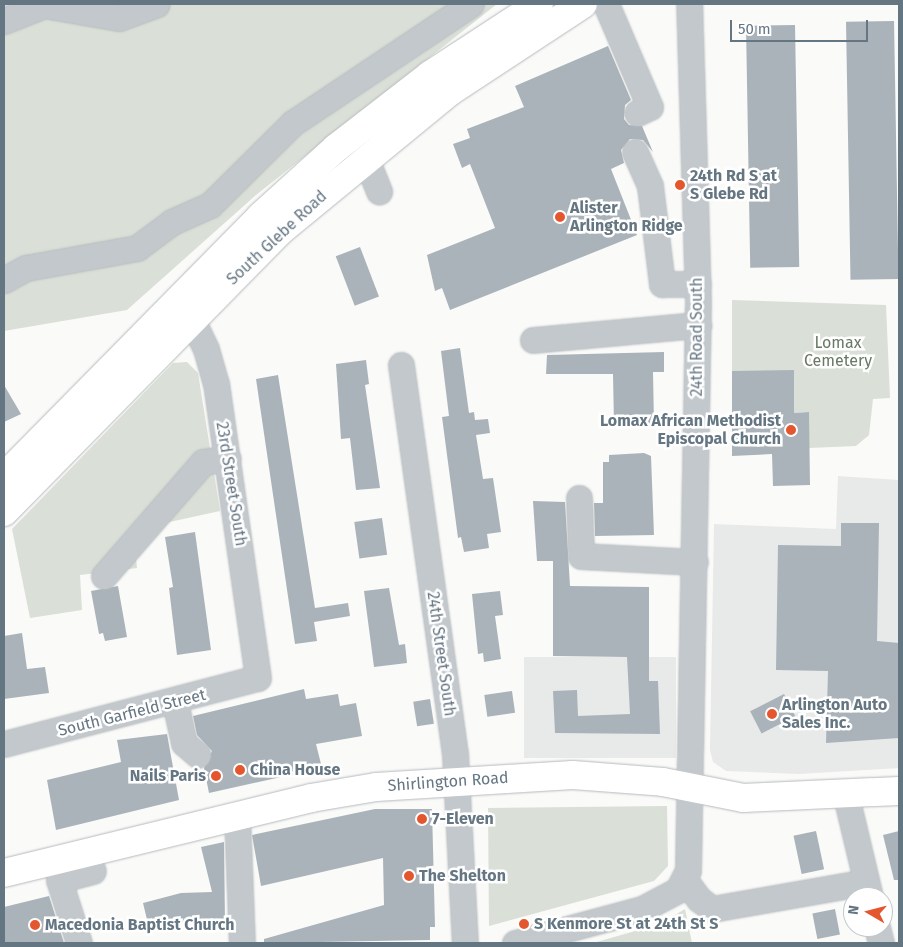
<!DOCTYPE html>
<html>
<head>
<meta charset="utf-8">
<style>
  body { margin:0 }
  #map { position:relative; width:903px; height:947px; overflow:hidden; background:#fafaf8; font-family:"Fira Sans",sans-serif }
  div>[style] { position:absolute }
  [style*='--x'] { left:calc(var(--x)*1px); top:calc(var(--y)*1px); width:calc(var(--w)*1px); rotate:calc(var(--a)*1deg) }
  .built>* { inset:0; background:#e8e9e9; transform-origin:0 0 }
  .green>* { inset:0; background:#dadfd7 }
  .building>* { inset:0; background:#aab3b9; transform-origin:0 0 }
  .roads { filter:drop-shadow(0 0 1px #b5babe) drop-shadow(0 0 1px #b5babe) }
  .minor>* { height:25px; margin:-12.5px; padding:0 12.5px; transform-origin:12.5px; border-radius:12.5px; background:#c3c8cc }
  .major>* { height:28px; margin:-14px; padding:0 14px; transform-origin:14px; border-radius:14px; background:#fff }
  .dots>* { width:14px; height:14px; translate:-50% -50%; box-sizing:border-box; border:2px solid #fff; border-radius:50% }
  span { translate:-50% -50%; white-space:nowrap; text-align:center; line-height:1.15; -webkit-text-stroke:5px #fff; paint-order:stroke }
  .poi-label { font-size:16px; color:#657683; font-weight:700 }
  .left { translate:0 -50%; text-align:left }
  .right { translate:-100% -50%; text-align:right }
  .street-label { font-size:16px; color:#657683 }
  .park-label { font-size:16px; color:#687a64 }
  .frame { position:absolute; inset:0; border:5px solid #657683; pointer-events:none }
  .north { position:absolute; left:843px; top:887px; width:50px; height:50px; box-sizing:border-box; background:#fff; border:1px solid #c1c8cd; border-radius:50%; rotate:278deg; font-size:14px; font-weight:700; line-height:20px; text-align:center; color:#657683 }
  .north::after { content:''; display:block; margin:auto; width:18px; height:22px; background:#e4572e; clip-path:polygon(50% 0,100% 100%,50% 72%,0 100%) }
  .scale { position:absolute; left:730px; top:20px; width:138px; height:22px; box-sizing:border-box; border:2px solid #657683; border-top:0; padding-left:6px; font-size:15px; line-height:18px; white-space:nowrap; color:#657683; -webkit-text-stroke:4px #fff; paint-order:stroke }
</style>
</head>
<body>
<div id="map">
  <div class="built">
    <div style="clip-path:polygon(838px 476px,899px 480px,899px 768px,799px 774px,726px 771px,713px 762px,710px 750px,714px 524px,836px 529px)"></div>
    <div style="left:524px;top:657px;width:152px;height:101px"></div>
  </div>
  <div class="green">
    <div style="clip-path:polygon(4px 4px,497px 4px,256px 195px,127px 310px,4px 331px)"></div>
    <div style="clip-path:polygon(732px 300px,886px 305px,890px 398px,873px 399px,869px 435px,856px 446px,809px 448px,809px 412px,794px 413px,793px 371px,732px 371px)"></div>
    <div style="clip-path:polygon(187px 362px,198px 373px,220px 511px,133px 530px,137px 568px,80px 575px,82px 610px,30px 618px,12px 529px,173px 363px)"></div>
    <div style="clip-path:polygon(667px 806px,668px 866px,654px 881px,489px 926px,488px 808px)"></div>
    <div style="clip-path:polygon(685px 909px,692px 943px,593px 943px,660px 924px)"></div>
  </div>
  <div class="building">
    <div style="left:894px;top:21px;width:258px;height:48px;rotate:89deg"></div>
    <div style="left:795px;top:25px;width:242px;height:49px;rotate:89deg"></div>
    <div style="clip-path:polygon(608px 46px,631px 100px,625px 105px,624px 119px,629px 125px,642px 126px,653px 152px,643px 140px,630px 139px,621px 150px,624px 163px,611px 169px,637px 235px,450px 310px,442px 288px,435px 291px,427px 255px,495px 228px,470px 164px,462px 168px,453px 144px,470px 138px,467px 129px,524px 107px,515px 86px)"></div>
    <div style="left:360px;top:247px;width:53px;height:26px;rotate:69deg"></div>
    <div style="clip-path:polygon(460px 348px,469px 413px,474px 412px,475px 420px,488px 419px,490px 433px,476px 435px,483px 479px,493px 478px,501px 532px,487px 534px,489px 548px,464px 552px,461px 537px,458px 538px,442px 417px,449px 416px,441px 351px)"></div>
    <div style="clip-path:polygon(664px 352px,664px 372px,653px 372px,654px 424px,614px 425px,613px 374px,546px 374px,547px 355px)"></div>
    <div style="clip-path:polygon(366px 360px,369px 384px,365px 385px,380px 488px,356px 490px,350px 438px,341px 439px,336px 364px)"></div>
    <div style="clip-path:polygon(794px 370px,794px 413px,809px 412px,810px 485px,773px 486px,772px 454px,732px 456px,732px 371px)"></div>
    <div style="clip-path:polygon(278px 375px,315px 608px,348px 603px,350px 616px,314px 622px,317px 641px,295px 644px,256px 379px)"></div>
    <div style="clip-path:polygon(4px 385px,21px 414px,4px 422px)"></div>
    <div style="clip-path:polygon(644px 453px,651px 456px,654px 535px,595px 536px,594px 503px,603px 503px,603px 462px,609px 462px,609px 455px)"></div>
    <div style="clip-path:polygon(533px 501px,565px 502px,570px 586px,649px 587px,649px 681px,658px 681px,660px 734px,555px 733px,553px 691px,577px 690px,578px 716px,630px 714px,627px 657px,553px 656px,553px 561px,537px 561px)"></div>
    <div style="left:382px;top:518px;width:37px;height:28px;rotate:82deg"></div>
    <div style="clip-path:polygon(841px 523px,879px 523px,877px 641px,899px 643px,899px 738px,826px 743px,828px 671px,776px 670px,778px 545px,841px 546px)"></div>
    <div style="clip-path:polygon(195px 532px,211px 650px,177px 655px,169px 588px,173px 587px,165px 537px)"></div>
    <div style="clip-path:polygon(118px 586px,127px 637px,105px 641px,103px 633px,99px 634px,91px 591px)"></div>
    <div style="clip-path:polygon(389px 588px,399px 645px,405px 644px,407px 663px,374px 667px,364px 591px)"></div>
    <div style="clip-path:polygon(500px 591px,503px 615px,495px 616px,501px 659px,484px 662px,483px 653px,478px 654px,472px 594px)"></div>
    <div style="clip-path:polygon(22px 633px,27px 669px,45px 667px,49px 693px,4px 699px,4px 636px)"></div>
    <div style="clip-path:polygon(304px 689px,306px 699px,338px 694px,340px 706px,356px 703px,362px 736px,316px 744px,322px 768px,209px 793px,204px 768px,212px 751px,197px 735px,193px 716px)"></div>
    <div style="left:512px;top:691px;width:22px;height:28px;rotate:82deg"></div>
    <div style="left:784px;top:694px;width:25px;height:38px;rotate:63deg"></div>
    <div style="left:430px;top:699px;width:25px;height:17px;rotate:81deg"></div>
    <div style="clip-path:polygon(167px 734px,179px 800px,56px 830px,47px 780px,121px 762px,117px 740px)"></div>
    <div style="clip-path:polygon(375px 809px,432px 809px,435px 927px,430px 927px,430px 940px,264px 943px,264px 939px,384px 905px,383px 858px,261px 886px,252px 835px)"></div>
    <div style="left:816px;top:831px;width:39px;height:23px;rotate:78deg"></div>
    <div style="clip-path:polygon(899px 831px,899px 880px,894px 880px,883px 835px)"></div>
    <div style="clip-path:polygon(224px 842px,225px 923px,202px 924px,202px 919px,149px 928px,143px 903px,181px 893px,212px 892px,201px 847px)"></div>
    <div style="clip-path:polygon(49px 896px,64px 943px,4px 943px,4px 907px)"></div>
    <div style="left:835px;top:909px;width:26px;height:23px;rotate:79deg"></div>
  </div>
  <div class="roads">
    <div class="minor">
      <div style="--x:606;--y:4;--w:112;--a:66.9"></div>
      <div style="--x:650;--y:107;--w:14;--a:155"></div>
      <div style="--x:4;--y:21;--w:43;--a:-21.8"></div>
      <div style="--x:44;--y:5;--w:76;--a:9.8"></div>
      <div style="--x:119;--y:18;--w:40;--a:-20.2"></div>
      <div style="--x:635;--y:152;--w:37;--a:66"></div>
      <div style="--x:650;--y:186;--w:99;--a:83"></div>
      <div style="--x:662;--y:284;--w:36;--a:0"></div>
      <div style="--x:366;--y:159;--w:35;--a:68"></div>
      <div style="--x:4;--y:280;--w:25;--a:-29"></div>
      <div style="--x:26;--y:268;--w:113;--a:-10.2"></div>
      <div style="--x:137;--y:248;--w:44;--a:-36.6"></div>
      <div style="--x:172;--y:222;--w:42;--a:-24.1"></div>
      <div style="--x:210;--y:205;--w:117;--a:-44.7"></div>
      <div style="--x:293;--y:123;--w:214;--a:-33.8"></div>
      <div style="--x:533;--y:340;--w:166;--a:-5.2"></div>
      <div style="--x:401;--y:365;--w:393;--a:82.1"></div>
      <div style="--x:455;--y:754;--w:189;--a:87"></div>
      <div style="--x:579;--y:498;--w:58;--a:88"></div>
      <div style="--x:581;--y:556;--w:114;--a:3"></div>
      <div style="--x:104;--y:576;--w:151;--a:-49"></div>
      <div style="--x:203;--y:462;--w:25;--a:-9"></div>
      <div style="--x:175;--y:702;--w:42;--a:77.6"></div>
      <div style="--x:184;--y:743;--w:18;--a:41"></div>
      <div style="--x:4;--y:744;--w:262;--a:-14.6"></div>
      <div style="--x:258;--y:678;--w:297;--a:-98.1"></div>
      <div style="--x:216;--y:384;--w:36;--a:-106"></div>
      <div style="--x:206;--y:349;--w:51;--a:-115.6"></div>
      <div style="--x:846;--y:796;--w:104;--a:76.6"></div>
      <div style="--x:237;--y:815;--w:128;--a:87.8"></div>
      <div style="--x:685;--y:880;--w:24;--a:54"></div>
      <div style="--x:699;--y:899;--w:16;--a:38"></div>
      <div style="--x:712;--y:909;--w:156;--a:-9.9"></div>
      <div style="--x:877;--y:927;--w:16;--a:76"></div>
      <div style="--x:79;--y:943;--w:66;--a:-107.6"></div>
      <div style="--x:59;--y:880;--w:35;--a:-15"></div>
      <div style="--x:515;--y:943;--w:131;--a:-15"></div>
      <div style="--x:642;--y:909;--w:41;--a:-27.8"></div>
      <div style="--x:678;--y:890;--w:22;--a:-63"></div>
      <div style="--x:688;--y:870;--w:569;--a:-88.99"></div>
      <div style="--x:698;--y:301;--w:297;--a:-91.7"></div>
    </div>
    <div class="major">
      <div style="--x:4;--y:477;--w:366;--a:-45.4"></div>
      <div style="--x:261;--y:216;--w:101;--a:-42.2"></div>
      <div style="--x:336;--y:148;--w:119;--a:-37.8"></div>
      <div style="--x:430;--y:75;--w:130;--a:-33.1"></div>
      <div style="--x:4;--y:512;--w:394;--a:-45.5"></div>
      <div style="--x:280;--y:231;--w:219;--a:-39.4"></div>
      <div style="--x:449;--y:92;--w:160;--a:-33.3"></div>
      <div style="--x:4;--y:873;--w:316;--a:-13.7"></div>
      <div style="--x:311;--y:798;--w:66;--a:-9.6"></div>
      <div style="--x:376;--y:787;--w:197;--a:-3.5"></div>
      <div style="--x:573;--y:775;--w:90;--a:4.4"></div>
      <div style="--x:663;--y:782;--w:82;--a:11.3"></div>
      <div style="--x:743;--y:798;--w:156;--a:-2.6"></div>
    </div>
  </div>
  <div class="dots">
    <div style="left:680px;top:185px;background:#e4572e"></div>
    <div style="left:560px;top:217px;background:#e4572e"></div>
    <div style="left:791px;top:430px;background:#e4572e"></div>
    <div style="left:772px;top:714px;background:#e4572e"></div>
    <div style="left:240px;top:770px;background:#e4572e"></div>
    <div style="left:216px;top:776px;background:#e4572e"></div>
    <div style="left:422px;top:819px;background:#e4572e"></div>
    <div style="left:409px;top:876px;background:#e4572e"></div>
    <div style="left:524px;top:924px;background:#e4572e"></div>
    <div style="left:35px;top:925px;background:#e4572e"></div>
  </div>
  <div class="poi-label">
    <span class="left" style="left:690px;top:185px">24th Rd S at<br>S Glebe Rd</span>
    <span class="left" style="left:570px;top:217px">Alister<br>Arlington Ridge</span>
    <span class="right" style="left:781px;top:430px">Lomax African Methodist<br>Episcopal Church</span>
    <span class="left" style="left:782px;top:714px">Arlington Auto<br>Sales Inc.</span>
    <span class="left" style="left:250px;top:770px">China House</span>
    <span class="right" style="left:206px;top:776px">Nails Paris</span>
    <span class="left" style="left:432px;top:819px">7-Eleven</span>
    <span class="left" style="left:419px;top:876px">The Shelton</span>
    <span class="left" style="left:534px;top:924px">S Kenmore St at 24th St S</span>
    <span class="left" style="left:45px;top:925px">Macedonia Baptist Church</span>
  </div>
  <div class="street-label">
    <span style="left:277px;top:238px;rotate:-43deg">South Glebe Road</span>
    <span style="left:697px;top:337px;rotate:-90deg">24th Road South</span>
    <span style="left:231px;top:484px;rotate:81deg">23rd Street South</span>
    <span style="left:441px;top:654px;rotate:82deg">24th Street South</span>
    <span style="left:132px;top:713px;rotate:-14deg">South Garfield Street</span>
    <span style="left:448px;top:782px;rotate:-4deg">Shirlington Road</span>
  </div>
  <div class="park-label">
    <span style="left:838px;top:352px">Lomax<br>Cemetery</span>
  </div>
  <div class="frame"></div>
  <div class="north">N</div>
  <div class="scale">50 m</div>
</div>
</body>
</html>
